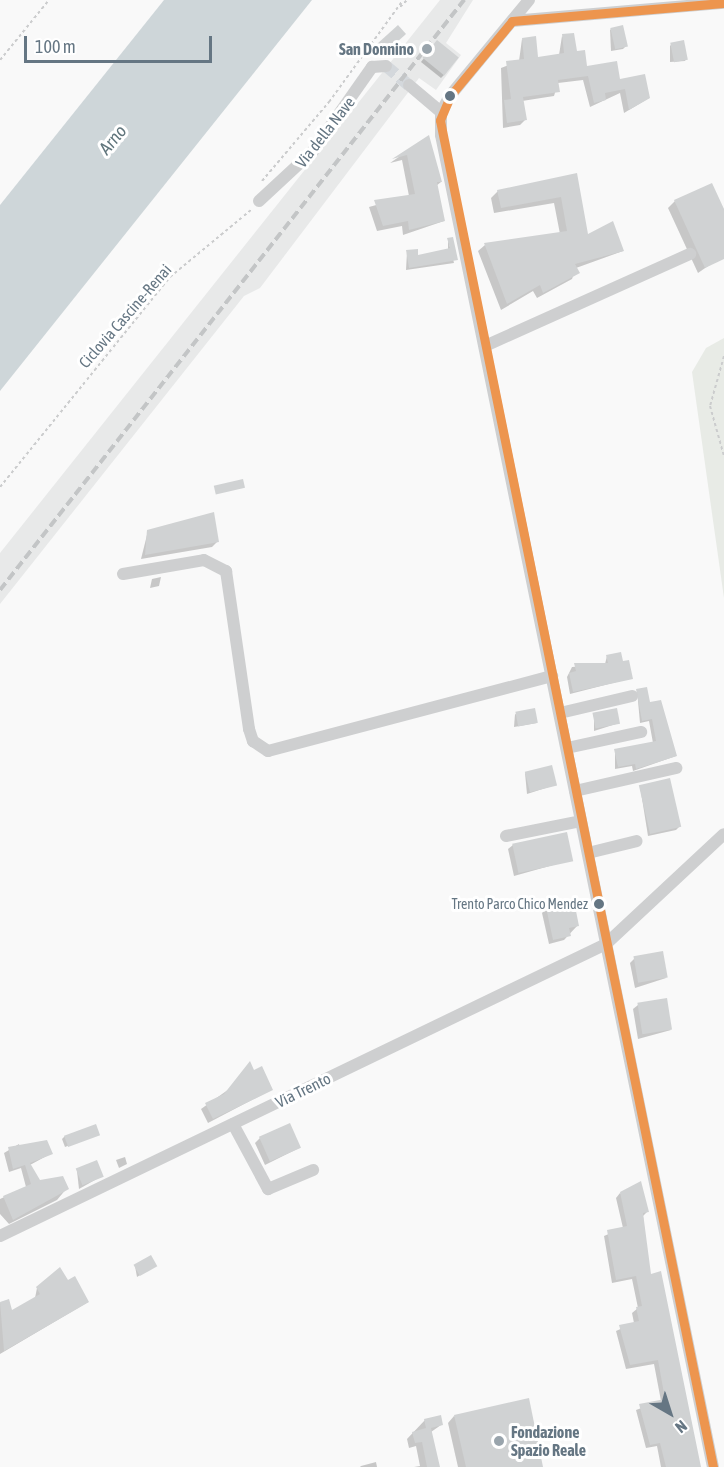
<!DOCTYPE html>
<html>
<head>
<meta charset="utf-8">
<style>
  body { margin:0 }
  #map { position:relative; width:724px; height:1467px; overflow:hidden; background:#f9f9f9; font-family:"Asap Condensed",sans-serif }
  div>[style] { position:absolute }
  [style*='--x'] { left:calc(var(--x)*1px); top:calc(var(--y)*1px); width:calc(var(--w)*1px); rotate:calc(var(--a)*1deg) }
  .built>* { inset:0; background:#e8e9e9 }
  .green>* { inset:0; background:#e8ebe6 }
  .water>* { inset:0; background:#ced6d9 }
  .shadow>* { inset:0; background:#0003; transform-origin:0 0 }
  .building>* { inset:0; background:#d0d2d3; transform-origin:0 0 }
  .minor-tunnel>* { height:12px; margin-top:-6px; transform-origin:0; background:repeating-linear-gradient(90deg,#d4d8dc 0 12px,transparent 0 18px) }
  .path>* { height:2px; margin-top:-1px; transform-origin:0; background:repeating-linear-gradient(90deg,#cbcccd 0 3px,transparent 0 6px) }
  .minor>* { height:12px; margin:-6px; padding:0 6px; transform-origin:6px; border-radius:6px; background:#cecfd0 }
  .rail>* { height:4px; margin-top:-2px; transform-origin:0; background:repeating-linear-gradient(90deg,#c3c5c6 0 9px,transparent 0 13.5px) }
  .bus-1>* { height:9px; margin:-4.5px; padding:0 4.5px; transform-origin:4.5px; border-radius:4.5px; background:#ed954e }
  .dots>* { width:16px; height:16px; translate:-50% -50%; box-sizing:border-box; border:3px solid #fff; border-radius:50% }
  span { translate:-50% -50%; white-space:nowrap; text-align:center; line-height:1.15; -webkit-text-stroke:6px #fff; paint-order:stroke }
  .bus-label { font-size:14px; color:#657683 }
  .right { translate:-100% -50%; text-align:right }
  .poi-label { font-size:16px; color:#657683; font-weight:700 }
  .left { translate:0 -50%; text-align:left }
  .street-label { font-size:16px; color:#657683 }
  .water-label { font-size:18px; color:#60757c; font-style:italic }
  .north { position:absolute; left:640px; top:1383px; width:60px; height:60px; -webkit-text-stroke:4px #fff; paint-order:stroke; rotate:141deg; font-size:16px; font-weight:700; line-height:24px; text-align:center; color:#657683 }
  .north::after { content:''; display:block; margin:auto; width:21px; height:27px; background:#657683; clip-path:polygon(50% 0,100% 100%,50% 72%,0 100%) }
  .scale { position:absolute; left:24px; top:36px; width:188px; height:27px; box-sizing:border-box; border:3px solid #657683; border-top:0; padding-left:8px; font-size:18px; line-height:21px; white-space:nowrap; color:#657683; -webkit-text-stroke:4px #fff; paint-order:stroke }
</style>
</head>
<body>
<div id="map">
  <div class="built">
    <div style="clip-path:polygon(440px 0,473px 0,446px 43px,461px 55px,436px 90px,419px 78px,260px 288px,244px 296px,0 604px,0 553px)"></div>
  </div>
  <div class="green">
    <div style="clip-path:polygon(724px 338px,724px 598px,692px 372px,706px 348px)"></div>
  </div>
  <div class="water">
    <div style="clip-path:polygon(164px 0,312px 0,0 391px,0 205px)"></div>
  </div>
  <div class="shadow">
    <div style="left:398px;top:28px;width:8px;height:31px;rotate:45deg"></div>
    <div style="clip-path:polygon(610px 29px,626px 46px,623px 49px,611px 51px)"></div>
    <div style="clip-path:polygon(562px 36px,586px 68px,649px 98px,624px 113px,620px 93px,590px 107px,583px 80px,558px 83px,554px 96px,522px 101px,525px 120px,520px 125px,503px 128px,501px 68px,519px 61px,522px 39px,537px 58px,559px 55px)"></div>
    <div style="clip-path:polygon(434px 45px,444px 75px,441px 78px,421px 62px)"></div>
    <div style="clip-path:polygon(670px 45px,686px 59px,685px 61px,670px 62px)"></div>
    <div style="clip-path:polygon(428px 137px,441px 182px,436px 186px,444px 221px,403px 235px,402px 226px,377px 231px,369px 207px,409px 196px,402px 160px,390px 163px)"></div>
    <div style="clip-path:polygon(576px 175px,587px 236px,623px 251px,576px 268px,572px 279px,537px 298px,533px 291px,501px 310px,478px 251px,485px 245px,560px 234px,554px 203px,494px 213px,491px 198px,498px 191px)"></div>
    <div style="clip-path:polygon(675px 201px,724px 209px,724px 255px,698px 273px,668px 208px)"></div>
    <div style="clip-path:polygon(448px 239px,454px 263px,406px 270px,407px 252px,417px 256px,448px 250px)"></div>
    <div style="clip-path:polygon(213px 514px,217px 542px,212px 547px,141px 559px,148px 531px)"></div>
    <div style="clip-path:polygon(161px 577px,159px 586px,150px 588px,152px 579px)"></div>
    <div style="clip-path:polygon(607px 656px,622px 663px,632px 678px,570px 694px,567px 677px,572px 667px,605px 664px)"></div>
    <div style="clip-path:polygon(637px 690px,676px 756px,633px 771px,632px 766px,615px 769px,615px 750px,653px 743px,649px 721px,640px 723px)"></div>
    <div style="clip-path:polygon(515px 714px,537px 723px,514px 727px)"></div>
    <div style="clip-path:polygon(594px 715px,619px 723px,594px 731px)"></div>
    <div style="clip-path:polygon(525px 773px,555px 785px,527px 794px)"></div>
    <div style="clip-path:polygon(640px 786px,679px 827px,676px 830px,648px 836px)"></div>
    <div style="clip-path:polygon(513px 845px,571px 860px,514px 876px,508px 849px)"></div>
    <div style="clip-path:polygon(547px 908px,578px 925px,564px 940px,549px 944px,542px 913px)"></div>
    <div style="clip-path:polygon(635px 958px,666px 978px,635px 988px,630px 963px)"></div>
    <div style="clip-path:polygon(638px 1005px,671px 1030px,638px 1039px,633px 1009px)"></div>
    <div style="clip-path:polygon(253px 1072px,271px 1090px,208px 1123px,201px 1109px)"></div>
    <div style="clip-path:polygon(98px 1134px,65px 1147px,62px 1139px,65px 1136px)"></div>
    <div style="clip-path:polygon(260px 1138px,299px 1148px,265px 1165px,255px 1143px)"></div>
    <div style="clip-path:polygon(19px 1144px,21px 1151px,52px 1153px,30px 1165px,39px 1182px,67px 1188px,57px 1200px,9px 1224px,0 1214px,0 1199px,26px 1187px,21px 1168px,9px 1172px,4px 1153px)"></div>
    <div style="clip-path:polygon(125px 1157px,127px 1164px,119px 1168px,116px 1160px)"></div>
    <div style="clip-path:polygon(77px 1171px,102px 1176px,79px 1189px)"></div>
    <div style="clip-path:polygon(620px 1193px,647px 1212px,643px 1216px,649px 1276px,699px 1467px,661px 1467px,657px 1446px,646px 1448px,636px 1410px,661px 1401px,654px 1364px,626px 1369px,616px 1331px,634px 1323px,632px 1313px,638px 1308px,632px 1279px,612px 1283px,604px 1236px,623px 1228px,616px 1198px)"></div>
    <div style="clip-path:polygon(135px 1266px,155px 1266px,137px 1277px)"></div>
    <div style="clip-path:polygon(67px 1282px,88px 1302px,0 1354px,0 1303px,8px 1301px,11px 1312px,35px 1298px,37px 1288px)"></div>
    <div style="clip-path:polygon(454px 1416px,542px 1467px,458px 1467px,448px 1423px)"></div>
    <div style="clip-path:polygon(425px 1420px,441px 1425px,431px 1432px,439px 1467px,414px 1467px,420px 1466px,416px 1446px,409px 1448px,407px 1439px)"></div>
    <div style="clip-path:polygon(376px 1462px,377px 1467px,360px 1467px,361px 1466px)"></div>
  </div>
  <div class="building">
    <div style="left:398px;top:25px;width:12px;height:29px;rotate:48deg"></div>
    <div style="left:623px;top:25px;width:22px;height:13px;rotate:77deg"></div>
    <div style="clip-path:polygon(574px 33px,577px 51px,585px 50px,587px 66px,617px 61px,620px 79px,645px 74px,650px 98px,629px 110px,625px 89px,605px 93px,606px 100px,594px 103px,588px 76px,558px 80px,560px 92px,523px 97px,527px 120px,507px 123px,504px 100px,511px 99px,506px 61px,524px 59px,522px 38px,536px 36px,538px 57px,564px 53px,562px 34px)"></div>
    <div style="left:437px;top:40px;width:28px;height:23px;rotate:39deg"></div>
    <div style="left:684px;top:40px;width:20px;height:14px;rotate:79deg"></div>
    <div style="clip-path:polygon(429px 135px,442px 182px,437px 182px,445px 221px,409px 230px,408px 221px,383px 226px,374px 200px,415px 194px,407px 155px,392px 159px)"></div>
    <div style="clip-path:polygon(577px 173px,588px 234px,613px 221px,624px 251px,575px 264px,580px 273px,543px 293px,540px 285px,507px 304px,484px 243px,567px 231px,561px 197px,501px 208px,497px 190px)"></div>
    <div style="clip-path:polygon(712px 183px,724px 209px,724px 259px,705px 268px,674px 200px)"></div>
    <div style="clip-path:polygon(453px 237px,458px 260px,409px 268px,406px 250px,418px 249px,418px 255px,450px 248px,447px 238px)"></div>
    <div style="left:243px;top:479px;width:9px;height:30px;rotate:77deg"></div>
    <div style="clip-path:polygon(214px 512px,219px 542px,145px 555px,147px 530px)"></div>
    <div style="clip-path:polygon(621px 652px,623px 661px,629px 660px,633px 679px,573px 692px,569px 673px,576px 671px,574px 663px,608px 663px,606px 655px)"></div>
    <div style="clip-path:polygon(647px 687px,650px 702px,661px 700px,677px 756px,636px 769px,635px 764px,618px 767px,614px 749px,656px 741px,652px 719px,642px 721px,636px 689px)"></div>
    <div style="left:535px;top:708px;width:15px;height:20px;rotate:79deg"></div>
    <div style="left:617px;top:708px;width:16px;height:25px;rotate:79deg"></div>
    <div style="left:552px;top:765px;width:21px;height:28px;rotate:76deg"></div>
    <div style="left:670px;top:778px;width:50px;height:32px;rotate:77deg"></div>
    <div style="left:567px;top:832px;width:30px;height:56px;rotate:78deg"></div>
    <div style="clip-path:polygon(574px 901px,579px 926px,569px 928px,571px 936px,553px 940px,546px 907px)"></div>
    <div style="left:663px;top:951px;width:27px;height:30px;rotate:80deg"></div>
    <div style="left:667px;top:998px;width:32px;height:30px;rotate:81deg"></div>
    <div style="clip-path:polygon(250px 1061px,254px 1070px,262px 1066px,273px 1090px,213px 1119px,205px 1103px,224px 1094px)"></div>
    <div style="left:290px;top:1123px;width:27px;height:34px;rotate:66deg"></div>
    <div style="left:96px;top:1124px;width:12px;height:34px;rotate:70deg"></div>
    <div style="clip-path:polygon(47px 1140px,53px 1154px,30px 1163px,40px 1180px,63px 1176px,69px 1189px,13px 1220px,3px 1196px,31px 1184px,25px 1165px,13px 1169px,8px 1147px)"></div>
    <div style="left:97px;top:1160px;width:18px;height:23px;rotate:68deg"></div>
    <div style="clip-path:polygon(641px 1181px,649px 1212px,643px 1213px,651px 1274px,661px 1271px,701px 1467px,666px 1467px,660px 1443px,650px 1445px,639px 1404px,665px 1399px,658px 1360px,630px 1365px,619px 1325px,639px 1321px,636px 1307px,642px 1306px,636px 1276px,616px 1280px,607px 1230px,627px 1226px,620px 1192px)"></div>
    <div style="left:151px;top:1255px;width:13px;height:20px;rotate:61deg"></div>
    <div style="clip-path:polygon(60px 1267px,68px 1280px,75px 1276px,89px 1302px,4px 1351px,0 1302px,9px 1299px,12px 1310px,40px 1294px,36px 1287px)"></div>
    <div style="clip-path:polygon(529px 1398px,543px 1467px,466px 1467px,454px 1415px)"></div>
    <div style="clip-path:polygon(441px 1415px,443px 1425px,431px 1428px,440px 1467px,427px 1467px,422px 1442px,415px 1443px,412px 1432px,426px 1428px,424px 1419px)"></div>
  </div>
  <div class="minor-tunnel">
    <div style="--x:386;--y:66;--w:30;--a:40"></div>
  </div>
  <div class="path">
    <div style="--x:400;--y:7;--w:10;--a:-45"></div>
    <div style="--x:0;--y:60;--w:77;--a:-50.8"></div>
    <div style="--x:262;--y:181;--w:104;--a:-49.7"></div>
    <div style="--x:329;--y:102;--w:126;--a:-54"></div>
    <div style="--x:724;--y:356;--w:52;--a:105.6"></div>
    <div style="--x:710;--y:406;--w:52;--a:74.4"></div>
    <div style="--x:0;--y:487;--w:270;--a:-51"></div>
    <div style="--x:170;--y:277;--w:105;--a:-39.6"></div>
  </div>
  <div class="minor">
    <div style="--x:529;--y:0;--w:124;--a:129.5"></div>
    <div style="--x:450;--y:96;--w:18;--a:119"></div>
    <div style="--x:441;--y:112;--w:23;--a:90"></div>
    <div style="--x:441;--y:135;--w:1359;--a:78.46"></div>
    <div style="--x:512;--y:21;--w:213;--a:-4.9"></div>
    <div style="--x:409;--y:85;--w:42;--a:40.2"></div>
    <div style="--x:259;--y:201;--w:74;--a:-42.8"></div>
    <div style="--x:313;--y:151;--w:103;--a:-54.9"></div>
    <div style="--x:372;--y:67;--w:14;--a:-4"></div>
    <div style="--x:485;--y:346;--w:225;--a:-24.2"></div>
    <div style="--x:123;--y:574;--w:82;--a:-9.8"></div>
    <div style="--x:204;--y:560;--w:25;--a:27"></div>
    <div style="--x:226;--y:571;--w:160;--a:81.7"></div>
    <div style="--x:249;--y:729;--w:13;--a:72"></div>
    <div style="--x:253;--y:741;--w:18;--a:34"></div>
    <div style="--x:268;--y:751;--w:294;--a:-14.8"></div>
    <div style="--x:560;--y:713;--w:74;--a:-13.3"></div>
    <div style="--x:567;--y:748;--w:76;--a:-12.2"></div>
    <div style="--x:575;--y:791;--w:104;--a:-12.8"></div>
    <div style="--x:506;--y:836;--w:76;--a:-11.3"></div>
    <div style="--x:588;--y:853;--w:50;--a:-13.8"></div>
    <div style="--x:233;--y:1124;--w:74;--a:61.7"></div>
    <div style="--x:268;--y:1189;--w:49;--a:-22.9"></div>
    <div style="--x:0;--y:1236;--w:673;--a:-25.73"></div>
    <div style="--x:606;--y:944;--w:161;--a:-43"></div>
  </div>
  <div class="rail">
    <div style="--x:0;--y:590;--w:751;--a:-51.82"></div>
  </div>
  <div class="bus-1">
    <div style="--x:713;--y:1467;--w:1374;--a:-101.46"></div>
    <div style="--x:440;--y:120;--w:26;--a:-67"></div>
    <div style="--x:450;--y:96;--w:97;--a:-50.4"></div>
    <div style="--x:512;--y:21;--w:213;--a:-4.9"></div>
  </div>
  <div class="dots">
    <div style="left:427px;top:49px;background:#99a4ac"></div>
    <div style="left:450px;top:96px;background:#657683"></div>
    <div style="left:599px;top:904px;background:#657683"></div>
    <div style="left:499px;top:1441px;background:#99a4ac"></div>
  </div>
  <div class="bus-label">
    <span class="right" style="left:588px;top:904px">Trento Parco Chico Mendez</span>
  </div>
  <div class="poi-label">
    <span class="right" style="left:414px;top:49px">San Donnino</span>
    <span class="left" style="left:511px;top:1441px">Fondazione<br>Spazio Reale</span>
  </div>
  <div class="street-label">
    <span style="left:325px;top:132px;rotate:-52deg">Via della Nave</span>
    <span style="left:125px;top:316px;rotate:-49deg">Ciclovia Cascine-Renai</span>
    <span style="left:303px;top:1090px;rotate:-26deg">Via Trento</span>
  </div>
  <div class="water-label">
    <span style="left:113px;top:140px;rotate:-50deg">Arno</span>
  </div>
  <div class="north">N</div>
  <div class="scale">100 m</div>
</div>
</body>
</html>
